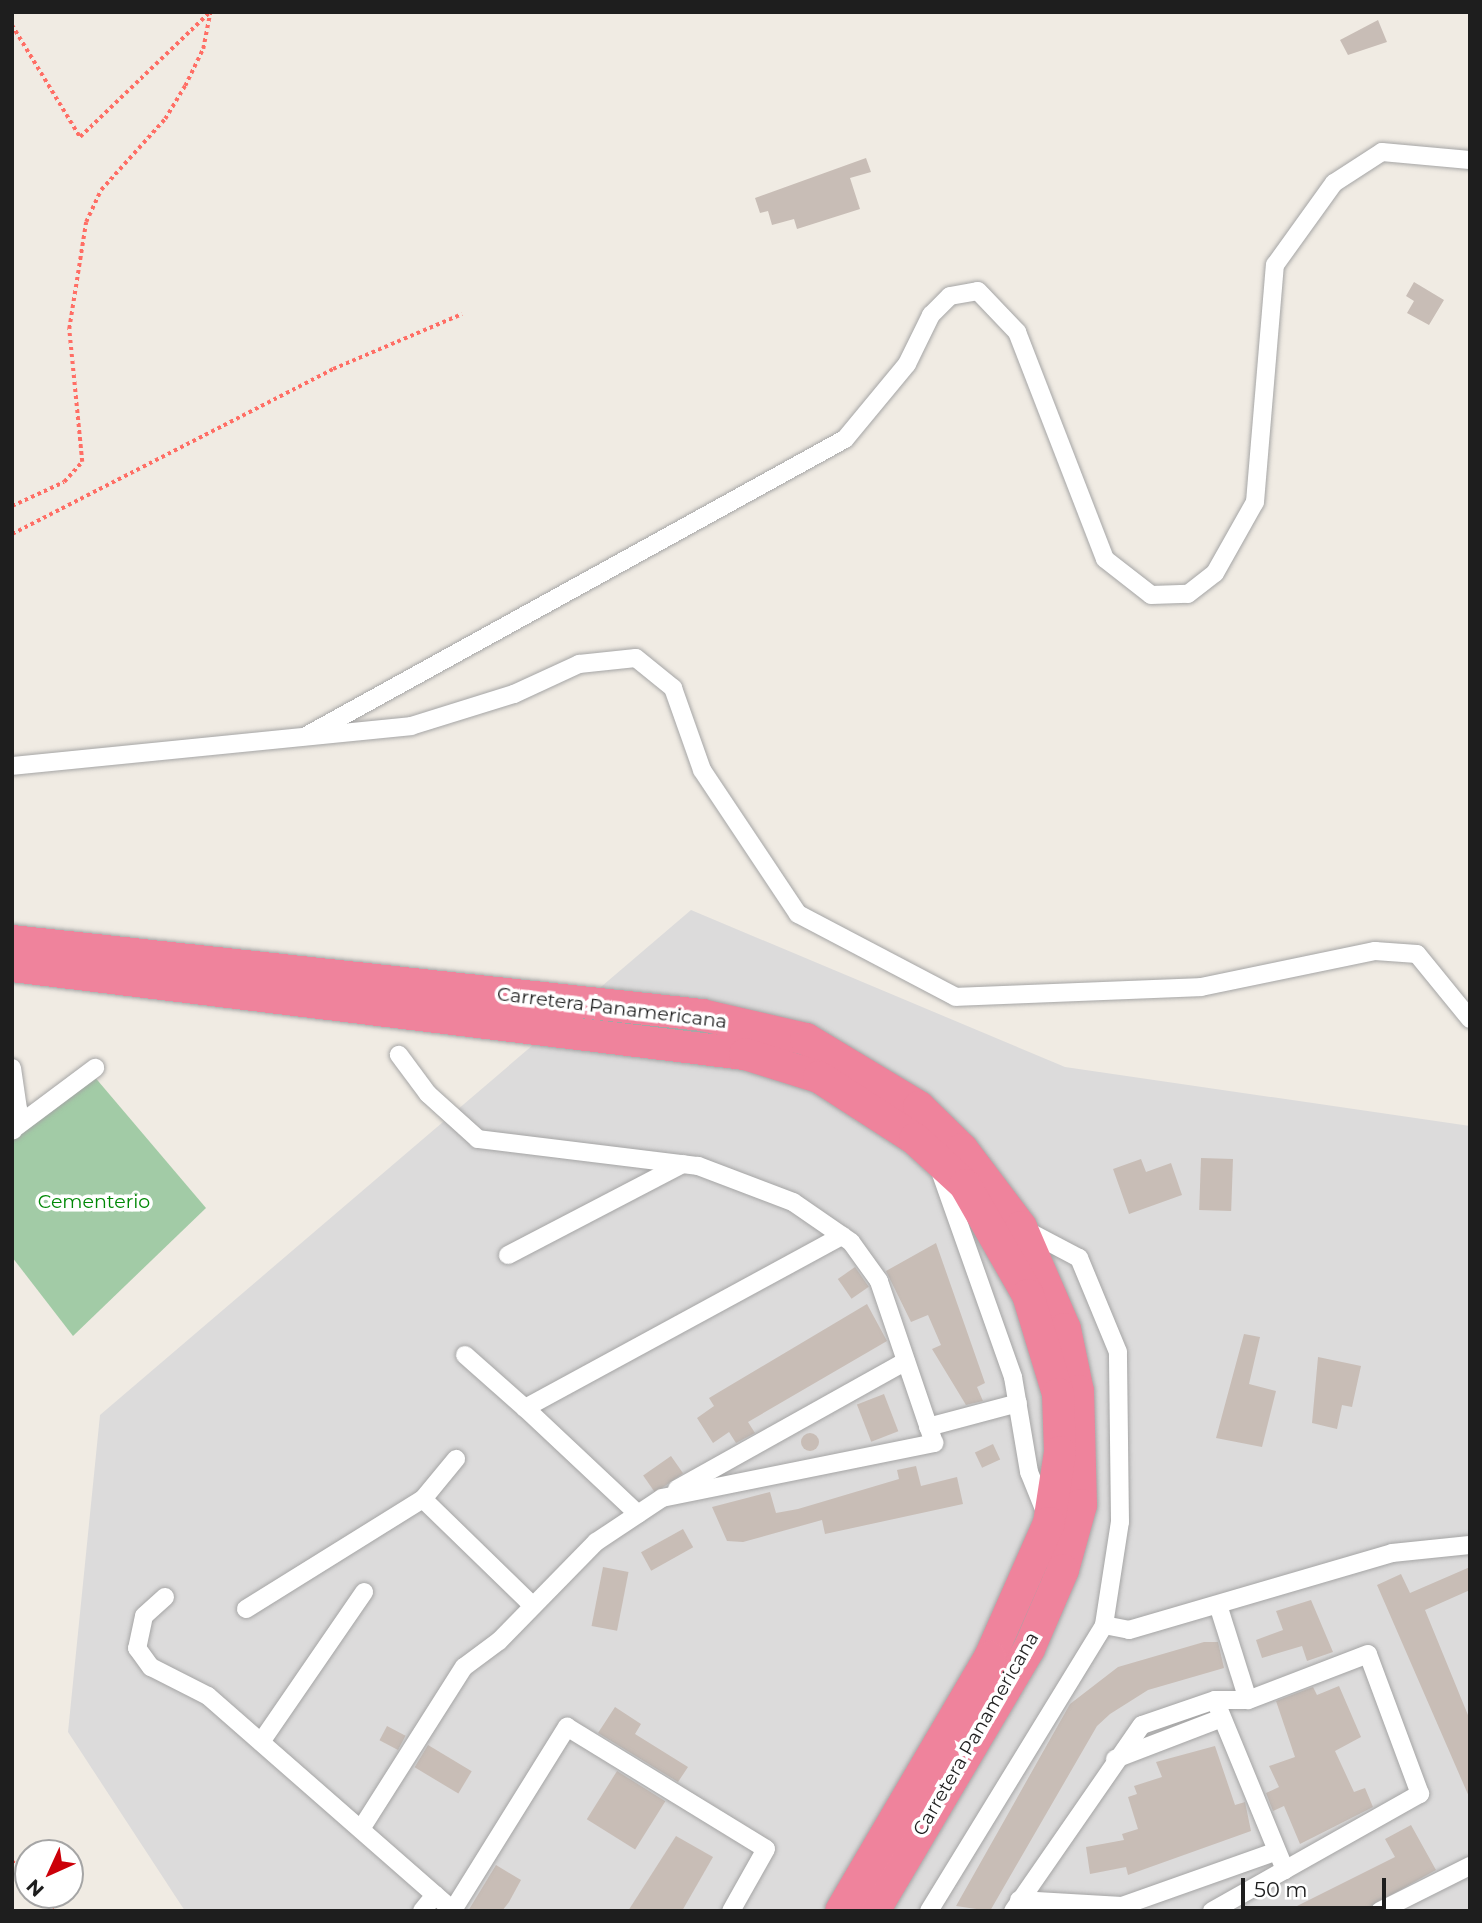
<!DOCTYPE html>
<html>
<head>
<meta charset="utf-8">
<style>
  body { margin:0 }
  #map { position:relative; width:1482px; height:1923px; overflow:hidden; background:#f0ebe3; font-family:Montserrat,sans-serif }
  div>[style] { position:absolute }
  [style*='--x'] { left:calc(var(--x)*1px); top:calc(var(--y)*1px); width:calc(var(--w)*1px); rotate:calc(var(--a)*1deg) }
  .residential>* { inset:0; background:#dcdbdb }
  .cemetery>* { inset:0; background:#a2cba6 }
  .building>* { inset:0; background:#c8bdb6; transform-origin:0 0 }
  .round { border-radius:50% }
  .path>* { height:3.5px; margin-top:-1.75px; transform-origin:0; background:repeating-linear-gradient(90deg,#ff6e65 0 3.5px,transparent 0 7px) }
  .roads { filter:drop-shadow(0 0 2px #a5a5a5) drop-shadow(0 0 2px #a5a5a5) }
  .street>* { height:18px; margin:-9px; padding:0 9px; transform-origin:9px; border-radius:9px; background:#fff }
  .highway>* { height:32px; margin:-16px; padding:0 16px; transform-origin:16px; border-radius:16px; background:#ef839c }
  span { translate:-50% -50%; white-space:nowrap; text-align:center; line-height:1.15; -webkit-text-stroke:7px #fff; paint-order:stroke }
  .street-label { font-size:19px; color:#1e1e1e }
  .park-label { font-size:19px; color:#008806 }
  .frame { position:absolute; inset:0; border:14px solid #1e1e1e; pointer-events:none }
  .north { position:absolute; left:14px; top:1839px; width:70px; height:70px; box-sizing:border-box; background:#fff; border:2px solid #a5a5a5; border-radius:50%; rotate:225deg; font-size:19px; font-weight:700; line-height:28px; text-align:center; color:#1e1e1e }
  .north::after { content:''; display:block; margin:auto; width:24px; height:32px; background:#cc0009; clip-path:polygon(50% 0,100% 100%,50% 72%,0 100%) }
  .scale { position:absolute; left:1241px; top:1878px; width:145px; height:32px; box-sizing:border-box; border:4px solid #1e1e1e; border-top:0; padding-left:9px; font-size:21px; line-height:24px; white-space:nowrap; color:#1e1e1e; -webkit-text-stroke:5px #fff; paint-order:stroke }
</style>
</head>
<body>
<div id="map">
  <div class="residential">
    <div style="clip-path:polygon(691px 910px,1065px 1067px,1470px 1126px,1470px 1911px,185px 1911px,68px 1732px,100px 1415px)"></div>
  </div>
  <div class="cemetery">
    <div style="clip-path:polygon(93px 1075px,206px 1208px,73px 1336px,12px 1257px,12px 1139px)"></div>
  </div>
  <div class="building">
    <div style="clip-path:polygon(1378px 20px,1387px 42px,1348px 55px,1340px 40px)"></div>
    <div style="clip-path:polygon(866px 158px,871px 172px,850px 178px,860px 209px,797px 229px,794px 219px,772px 225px,768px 211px,760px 213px,755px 198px)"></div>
    <div style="clip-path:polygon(1414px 282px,1444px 300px,1429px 325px,1407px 313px,1414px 301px,1406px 296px)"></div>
    <div style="left:1201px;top:1158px;width:32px;height:52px;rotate:2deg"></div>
    <div style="clip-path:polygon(1141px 1159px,1146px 1172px,1171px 1163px,1182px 1195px,1129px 1214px,1113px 1169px)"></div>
    <div style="clip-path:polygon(936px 1243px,985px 1383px,977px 1387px,983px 1401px,966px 1405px,932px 1349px,941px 1345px,928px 1315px,911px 1322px,886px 1271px)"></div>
    <div style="left:855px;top:1267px;width:24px;height:21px;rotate:55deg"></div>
    <div style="clip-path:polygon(867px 1304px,887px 1341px,748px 1422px,755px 1433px,736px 1443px,729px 1432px,713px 1443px,697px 1418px,714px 1406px,709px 1398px)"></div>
    <div style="clip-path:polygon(1244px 1334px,1260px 1337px,1249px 1384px,1276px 1391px,1262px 1447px,1216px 1438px)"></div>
    <div style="clip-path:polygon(1318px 1357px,1361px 1366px,1352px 1407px,1342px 1405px,1337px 1429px,1312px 1423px)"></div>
    <div style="left:884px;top:1394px;width:40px;height:29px;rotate:69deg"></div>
    <div class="round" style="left:801px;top:1433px;width:18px;height:18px"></div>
    <div style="left:993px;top:1444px;width:17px;height:20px;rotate:65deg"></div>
    <div style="left:671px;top:1456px;width:21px;height:34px;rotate:55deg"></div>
    <div style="clip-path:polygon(916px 1466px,921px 1486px,957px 1477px,963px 1504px,825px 1534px,822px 1520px,743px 1542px,727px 1541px,712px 1507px,770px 1492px,776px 1513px,798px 1509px,899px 1479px,897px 1470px)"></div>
    <div style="left:683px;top:1529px;width:21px;height:48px;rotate:61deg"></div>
    <div style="left:603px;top:1567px;width:26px;height:60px;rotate:11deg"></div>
    <div style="clip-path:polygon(1470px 1567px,1470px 1590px,1425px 1610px,1470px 1720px,1470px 1799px,1377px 1585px,1401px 1574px,1410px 1593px)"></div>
    <div style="clip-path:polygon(1311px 1600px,1333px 1652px,1307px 1661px,1302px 1646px,1262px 1658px,1256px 1640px,1283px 1630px,1276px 1611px)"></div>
    <div style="clip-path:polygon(1204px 1642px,1218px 1642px,1224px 1668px,1148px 1690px,1110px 1714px,1097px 1726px,990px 1911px,956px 1906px,1070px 1704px,1118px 1667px)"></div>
    <div style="clip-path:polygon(1339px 1686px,1361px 1737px,1335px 1751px,1354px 1792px,1365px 1788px,1373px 1807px,1300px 1844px,1284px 1806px,1273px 1811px,1266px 1793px,1279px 1787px,1269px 1766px,1295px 1757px,1276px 1701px,1313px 1687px,1317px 1695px)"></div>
    <div style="clip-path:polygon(615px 1707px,641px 1724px,635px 1734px,688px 1767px,678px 1782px,598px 1733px)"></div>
    <div style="left:387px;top:1726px;width:21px;height:16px;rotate:28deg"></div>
    <div style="left:428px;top:1745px;width:51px;height:26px;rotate:31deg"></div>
    <div style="clip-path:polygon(1215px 1746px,1235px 1805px,1245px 1802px,1251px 1831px,1128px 1875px,1126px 1867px,1090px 1874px,1086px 1847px,1124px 1840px,1122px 1834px,1138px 1829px,1128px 1797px,1137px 1794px,1134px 1786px,1162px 1777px,1156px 1762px)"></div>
    <div style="left:617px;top:1771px;width:57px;height:57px;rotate:32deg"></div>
    <div style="clip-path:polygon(1411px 1825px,1436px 1870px,1362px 1911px,1287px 1911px,1395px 1857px,1385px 1839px)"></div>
    <div style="clip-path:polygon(676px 1836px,713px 1857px,682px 1911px,628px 1911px)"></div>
    <div style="clip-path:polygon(496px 1865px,521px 1880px,509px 1902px,502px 1911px,468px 1911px)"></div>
  </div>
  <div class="path">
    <div style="--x:12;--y:25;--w:131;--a:58.7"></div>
    <div style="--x:80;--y:137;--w:178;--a:-43.9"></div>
    <div style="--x:12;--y:506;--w:57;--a:-24.8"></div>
    <div style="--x:64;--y:482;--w:27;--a:-48"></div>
    <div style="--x:82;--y:462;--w:134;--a:-95.6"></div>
    <div style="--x:69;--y:329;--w:108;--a:-81"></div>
    <div style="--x:86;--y:222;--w:35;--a:-65"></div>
    <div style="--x:101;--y:190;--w:96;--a:-48"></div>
    <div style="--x:165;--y:119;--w:39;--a:-59"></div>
    <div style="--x:185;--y:86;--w:41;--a:-64.1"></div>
    <div style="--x:203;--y:49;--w:38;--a:-79"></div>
    <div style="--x:12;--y:534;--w:361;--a:-27.2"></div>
    <div style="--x:333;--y:369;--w:140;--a:-23.1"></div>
    <div style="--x:12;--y:1861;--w:23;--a:47"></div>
    <div style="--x:43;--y:1895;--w:22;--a:47"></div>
  </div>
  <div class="roads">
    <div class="street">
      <div style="--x:306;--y:736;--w:615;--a:-28.86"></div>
      <div style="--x:845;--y:439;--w:97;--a:-50.4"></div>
      <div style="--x:907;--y:364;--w:55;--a:-63.9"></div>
      <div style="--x:931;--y:315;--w:27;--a:-45"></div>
      <div style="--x:950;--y:296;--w:28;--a:-10"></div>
      <div style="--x:978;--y:291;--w:57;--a:46.4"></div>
      <div style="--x:1017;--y:332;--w:243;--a:68.8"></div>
      <div style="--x:1105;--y:559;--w:58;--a:38"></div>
      <div style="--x:1151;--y:595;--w:37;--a:-2"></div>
      <div style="--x:1188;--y:594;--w:34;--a:-38"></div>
      <div style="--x:1215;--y:573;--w:81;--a:-60.6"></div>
      <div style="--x:1255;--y:502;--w:238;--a:-85.2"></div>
      <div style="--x:1275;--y:265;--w:101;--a:-54.3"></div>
      <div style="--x:1334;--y:183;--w:57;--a:-32.9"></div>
      <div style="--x:1382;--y:152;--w:88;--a:5.2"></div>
      <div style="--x:12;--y:766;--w:401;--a:-5.7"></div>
      <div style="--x:411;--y:726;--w:108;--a:-17.3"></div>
      <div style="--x:514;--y:694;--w:72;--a:-24.8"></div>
      <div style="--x:579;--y:664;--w:57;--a:-6"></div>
      <div style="--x:636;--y:658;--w:48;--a:39"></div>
      <div style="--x:673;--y:688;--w:87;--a:70.5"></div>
      <div style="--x:702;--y:770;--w:173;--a:56.3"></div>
      <div style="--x:798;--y:914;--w:178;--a:27.7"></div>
      <div style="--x:956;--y:997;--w:245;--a:-2.3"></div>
      <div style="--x:1201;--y:987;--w:178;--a:-11.7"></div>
      <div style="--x:1375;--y:951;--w:42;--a:4.1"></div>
      <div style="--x:1417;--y:954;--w:84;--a:50.8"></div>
      <div style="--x:12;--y:1068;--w:41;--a:81.7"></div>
      <div style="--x:18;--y:1109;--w:22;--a:103"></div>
      <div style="--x:12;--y:1130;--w:104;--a:-36.8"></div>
      <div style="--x:939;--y:1168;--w:222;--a:70.5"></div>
      <div style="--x:1013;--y:1377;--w:96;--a:80.4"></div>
      <div style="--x:1029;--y:1472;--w:45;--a:68"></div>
      <div style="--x:508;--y:1255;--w:197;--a:-27.5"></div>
      <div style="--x:465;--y:1355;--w:80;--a:41.5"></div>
      <div style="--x:928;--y:1427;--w:93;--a:-14.9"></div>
      <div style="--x:677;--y:1489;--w:262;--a:-29.2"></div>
      <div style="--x:423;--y:1499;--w:153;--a:44.2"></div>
      <div style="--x:638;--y:1514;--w:155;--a:-136.8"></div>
      <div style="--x:525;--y:1408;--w:361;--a:-28.5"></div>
      <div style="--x:165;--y:1597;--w:28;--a:138"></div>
      <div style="--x:144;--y:1616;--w:33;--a:102"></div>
      <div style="--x:137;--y:1648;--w:24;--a:54"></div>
      <div style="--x:151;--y:1667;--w:64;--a:27"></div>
      <div style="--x:208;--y:1696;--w:327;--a:41.2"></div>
      <div style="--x:1219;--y:1608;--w:96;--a:72.5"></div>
      <div style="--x:246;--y:1609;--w:208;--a:-31.9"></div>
      <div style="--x:423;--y:1499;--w:52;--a:-50.5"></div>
      <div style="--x:1104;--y:1625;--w:25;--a:11"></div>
      <div style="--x:1129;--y:1630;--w:274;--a:-16.3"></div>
      <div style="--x:1392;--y:1553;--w:78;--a:-5.9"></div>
      <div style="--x:261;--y:1742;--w:182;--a:-55.5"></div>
      <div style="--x:1115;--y:1759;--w:111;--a:-21"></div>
      <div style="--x:361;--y:1829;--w:192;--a:-57.6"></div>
      <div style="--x:464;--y:1667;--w:44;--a:-36.6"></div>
      <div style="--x:499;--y:1641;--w:139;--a:-45.6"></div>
      <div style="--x:596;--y:1542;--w:79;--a:-33.7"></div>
      <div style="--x:662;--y:1498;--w:278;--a:-11.4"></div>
      <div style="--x:934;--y:1443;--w:171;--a:-108.8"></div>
      <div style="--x:879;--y:1281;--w:48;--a:-125.7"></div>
      <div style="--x:851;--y:1242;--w:70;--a:-145.4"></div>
      <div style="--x:793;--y:1202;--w:102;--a:-159.2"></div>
      <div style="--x:698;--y:1166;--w:222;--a:-173"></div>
      <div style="--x:478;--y:1139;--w:67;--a:-138"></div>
      <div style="--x:428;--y:1094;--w:49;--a:-126.6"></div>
      <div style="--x:1019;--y:1900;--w:103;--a:3.3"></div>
      <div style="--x:1122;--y:1906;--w:164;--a:-19.5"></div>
      <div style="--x:453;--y:1910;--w:216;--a:-58.1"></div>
      <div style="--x:567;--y:1727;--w:233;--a:31.5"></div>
      <div style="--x:766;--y:1849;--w:71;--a:119.4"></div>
      <div style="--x:422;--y:1911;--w:21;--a:-51"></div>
      <div style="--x:929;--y:1911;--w:335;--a:-58.5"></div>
      <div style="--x:1104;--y:1625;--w:104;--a:-81.2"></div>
      <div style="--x:1120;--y:1522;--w:170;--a:-90.7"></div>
      <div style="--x:1118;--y:1352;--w:102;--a:-112.5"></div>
      <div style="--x:1079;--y:1258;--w:62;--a:-152.2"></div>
      <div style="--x:1013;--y:1911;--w:226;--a:-55.3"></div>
      <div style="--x:1142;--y:1725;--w:77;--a:-18.9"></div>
      <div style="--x:1215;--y:1700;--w:184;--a:67.6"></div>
      <div style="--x:1212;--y:1911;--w:239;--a:-29.4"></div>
      <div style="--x:1420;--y:1794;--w:149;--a:-110.4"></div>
      <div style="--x:1368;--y:1654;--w:129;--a:159"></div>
      <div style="--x:1248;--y:1700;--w:33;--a:180"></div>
      <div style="--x:1380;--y:1911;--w:101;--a:-26.6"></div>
    </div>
    <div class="highway">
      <div style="--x:12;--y:941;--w:694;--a:6.12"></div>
      <div style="--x:702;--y:1015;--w:107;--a:13"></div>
      <div style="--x:806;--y:1039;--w:132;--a:31"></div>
      <div style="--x:919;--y:1107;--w:60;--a:44.3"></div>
      <div style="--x:962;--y:1149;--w:98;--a:52.9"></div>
      <div style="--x:1021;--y:1227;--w:111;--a:66.7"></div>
      <div style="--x:1065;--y:1329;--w:63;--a:78.2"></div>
      <div style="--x:1078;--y:1391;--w:114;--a:88.5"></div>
      <div style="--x:1081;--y:1505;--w:67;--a:105.5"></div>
      <div style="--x:1063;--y:1570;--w:86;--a:113.3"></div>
      <div style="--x:1029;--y:1649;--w:304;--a:120.6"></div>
      <div style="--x:12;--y:966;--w:738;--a:6.85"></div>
      <div style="--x:745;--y:1054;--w:77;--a:17.3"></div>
      <div style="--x:819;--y:1077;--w:114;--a:32.9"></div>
      <div style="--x:915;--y:1139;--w:68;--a:42.6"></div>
      <div style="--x:965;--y:1185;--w:127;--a:60.2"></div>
      <div style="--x:1028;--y:1295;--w:103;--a:73.1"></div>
      <div style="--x:1058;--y:1394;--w:58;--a:88"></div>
      <div style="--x:1060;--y:1452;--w:72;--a:98.8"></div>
      <div style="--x:1049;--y:1523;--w:146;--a:113.8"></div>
      <div style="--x:990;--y:1657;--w:294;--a:120.4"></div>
    </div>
  </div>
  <div class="street-label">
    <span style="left:612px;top:1008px;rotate:7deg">Carretera Panamericana</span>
    <span style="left:976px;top:1734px;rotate:-60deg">Carretera Panamericana</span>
  </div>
  <div class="park-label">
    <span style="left:94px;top:1202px">Cementerio</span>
  </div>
  <div class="frame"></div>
  <div class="north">N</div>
  <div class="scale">50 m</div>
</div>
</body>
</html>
